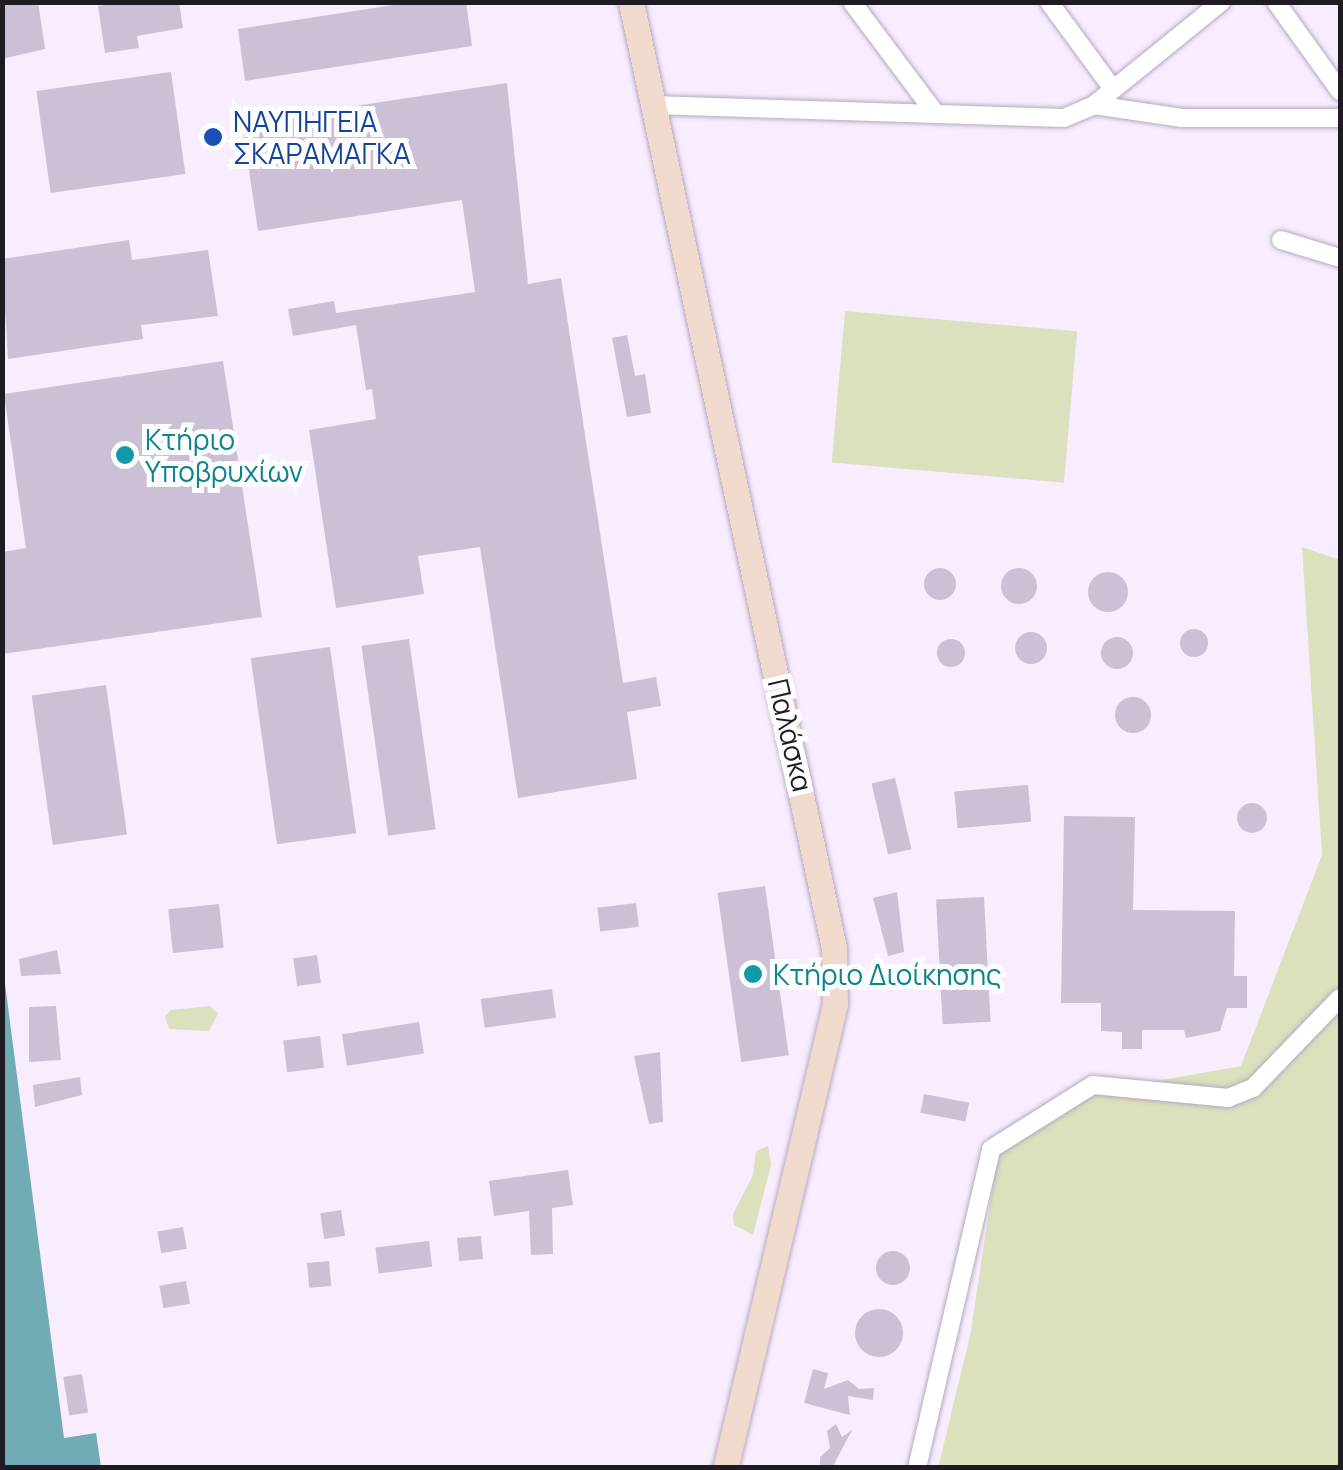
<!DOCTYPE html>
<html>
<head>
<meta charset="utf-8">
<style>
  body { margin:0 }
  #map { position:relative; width:1343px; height:1470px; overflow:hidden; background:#f7edff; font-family:Manrope,sans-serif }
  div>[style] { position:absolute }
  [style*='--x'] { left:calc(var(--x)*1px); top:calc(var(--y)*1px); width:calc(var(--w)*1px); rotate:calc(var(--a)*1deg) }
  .green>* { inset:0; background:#dce0bc; transform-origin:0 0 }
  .water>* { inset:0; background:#71abb5 }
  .building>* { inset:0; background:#cbc0d6; transform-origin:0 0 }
  .round { border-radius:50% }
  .roads { filter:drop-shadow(0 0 2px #b6a9bf) drop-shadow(0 0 2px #b6a9bf) }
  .street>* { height:18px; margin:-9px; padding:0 9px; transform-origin:9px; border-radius:9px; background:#fff }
  .secondary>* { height:25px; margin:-12.5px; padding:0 12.5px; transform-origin:12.5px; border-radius:12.5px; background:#f0dace }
  .dots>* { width:28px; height:28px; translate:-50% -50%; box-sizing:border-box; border:5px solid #fefefe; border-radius:50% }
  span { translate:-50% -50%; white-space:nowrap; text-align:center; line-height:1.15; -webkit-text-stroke:10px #fefefe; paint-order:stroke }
  .transit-label { font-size:28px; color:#164399 }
  .left { translate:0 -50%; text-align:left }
  .culture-label { font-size:28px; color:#0d838f }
  .street-label { font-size:28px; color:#201b23 }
  .frame { position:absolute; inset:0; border:5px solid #201b23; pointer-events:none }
</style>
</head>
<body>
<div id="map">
  <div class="green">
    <div style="left:845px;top:311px;width:233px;height:152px;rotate:5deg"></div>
    <div style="clip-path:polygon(1302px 547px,1340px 560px,1340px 1467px,938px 1468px,970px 1336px,999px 1146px,1090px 1093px,1241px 1066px,1322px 855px)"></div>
    <div style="clip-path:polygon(210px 1006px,218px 1014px,209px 1031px,169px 1029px,165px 1016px,171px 1010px)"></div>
    <div style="clip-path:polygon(768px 1146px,771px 1165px,753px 1235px,734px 1225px,733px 1214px,753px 1175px,756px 1151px)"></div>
  </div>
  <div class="water">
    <div style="clip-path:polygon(3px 968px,64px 1438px,96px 1433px,101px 1467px,3px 1467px)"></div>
  </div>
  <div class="building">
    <div style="clip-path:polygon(2px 2px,38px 2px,45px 49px,2px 59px)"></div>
    <div style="clip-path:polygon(127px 2px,179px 2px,183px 28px,137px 36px,139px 48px,105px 53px,98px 6px)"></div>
    <div style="clip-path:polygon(413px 2px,466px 2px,472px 46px,245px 81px,238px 29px)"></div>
    <div style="left:171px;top:72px;width:103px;height:136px;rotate:82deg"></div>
    <div style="clip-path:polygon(507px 83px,528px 284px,561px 278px,623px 683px,656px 677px,661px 706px,627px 712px,637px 779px,518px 798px,480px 547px,418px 556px,424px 594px,336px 608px,309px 430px,376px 419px,372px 389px,366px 390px,356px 325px,293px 336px,288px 309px,334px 301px,336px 313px,475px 292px,462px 200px,258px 231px,242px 123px)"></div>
    <div style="clip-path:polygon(129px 240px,132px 260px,208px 250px,218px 316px,141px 325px,143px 339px,8px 359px,2px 259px)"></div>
    <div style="clip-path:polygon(627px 335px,635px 376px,645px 374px,651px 413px,627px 417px,612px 338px)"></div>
    <div style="clip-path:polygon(223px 361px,262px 617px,2px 654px,2px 552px,26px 548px,4px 394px)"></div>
    <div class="round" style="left:1001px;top:568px;width:36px;height:36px"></div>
    <div class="round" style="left:924px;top:568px;width:32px;height:32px"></div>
    <div class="round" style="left:1088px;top:572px;width:40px;height:40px"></div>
    <div class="round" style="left:1180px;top:629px;width:28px;height:28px"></div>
    <div class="round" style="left:1015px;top:632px;width:32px;height:32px"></div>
    <div class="round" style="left:1101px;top:637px;width:32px;height:32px"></div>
    <div style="left:409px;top:639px;width:192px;height:48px;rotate:82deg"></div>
    <div class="round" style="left:937px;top:639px;width:28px;height:28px"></div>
    <div style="left:330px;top:647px;width:188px;height:80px;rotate:82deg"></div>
    <div style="left:106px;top:685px;width:151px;height:75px;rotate:82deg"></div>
    <div class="round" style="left:1115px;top:697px;width:36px;height:36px"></div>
    <div style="left:895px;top:778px;width:73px;height:24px;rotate:77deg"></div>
    <div style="left:1028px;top:785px;width:37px;height:74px;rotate:85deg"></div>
    <div class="round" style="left:1237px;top:803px;width:30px;height:30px"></div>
    <div style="clip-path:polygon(1064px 816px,1135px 817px,1133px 910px,1235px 911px,1234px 976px,1247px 976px,1247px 1008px,1227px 1008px,1220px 1031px,1186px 1038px,1184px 1030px,1142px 1030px,1142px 1049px,1122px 1049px,1122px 1032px,1101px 1031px,1101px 1003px,1061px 1003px)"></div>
    <div style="left:765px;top:886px;width:171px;height:48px;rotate:82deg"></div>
    <div style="clip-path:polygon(897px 892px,904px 952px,888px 956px,873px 898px)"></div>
    <div style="left:984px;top:897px;width:125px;height:48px;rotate:87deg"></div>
    <div style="left:636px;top:903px;width:24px;height:39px;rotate:83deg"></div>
    <div style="left:219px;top:904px;width:44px;height:51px;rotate:84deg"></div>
    <div style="clip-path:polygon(57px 950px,61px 974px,21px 976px,19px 959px)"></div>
    <div style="left:317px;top:955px;width:28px;height:24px;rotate:82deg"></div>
    <div style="left:552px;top:989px;width:29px;height:72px;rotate:82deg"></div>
    <div style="clip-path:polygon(56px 1006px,61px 1060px,29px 1062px,29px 1007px)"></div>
    <div style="left:419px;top:1022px;width:32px;height:78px;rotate:81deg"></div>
    <div style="left:320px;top:1036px;width:32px;height:37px;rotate:83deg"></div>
    <div style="clip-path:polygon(660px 1052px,663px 1122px,649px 1124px,634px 1056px)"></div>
    <div style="clip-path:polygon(80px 1077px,82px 1095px,35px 1107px,33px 1085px)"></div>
    <div style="left:924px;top:1094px;width:46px;height:19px;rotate:11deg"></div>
    <div style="clip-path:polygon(568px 1170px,573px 1205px,552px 1208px,553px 1254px,531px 1255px,529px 1211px,494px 1216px,489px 1181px)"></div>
    <div style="left:341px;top:1210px;width:26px;height:21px;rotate:81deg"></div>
    <div style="left:183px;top:1227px;width:22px;height:26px;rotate:80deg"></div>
    <div style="left:481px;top:1236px;width:23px;height:24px;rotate:85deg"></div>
    <div style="left:429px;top:1241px;width:26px;height:54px;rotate:83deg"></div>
    <div class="round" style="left:876px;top:1251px;width:34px;height:34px"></div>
    <div style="left:329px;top:1261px;width:25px;height:22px;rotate:85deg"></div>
    <div style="left:186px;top:1281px;width:23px;height:27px;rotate:80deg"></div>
    <div class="round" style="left:855px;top:1309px;width:48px;height:48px"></div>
    <div style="clip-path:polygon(813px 1369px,828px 1373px,824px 1389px,848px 1380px,859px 1389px,874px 1388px,873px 1400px,848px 1396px,850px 1415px,804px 1403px)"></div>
    <div style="left:82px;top:1374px;width:39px;height:19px;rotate:81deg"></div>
    <div style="clip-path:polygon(836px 1424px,842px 1437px,852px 1430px,832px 1468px,820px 1468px,820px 1457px,830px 1448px,827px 1431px)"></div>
  </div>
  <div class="roads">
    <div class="street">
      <div style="--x:852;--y:2;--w:139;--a:53.2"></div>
      <div style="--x:1049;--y:2;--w:108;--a:53.7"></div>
      <div style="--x:1276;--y:2;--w:110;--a:54.3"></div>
      <div style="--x:652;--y:105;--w:412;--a:1.8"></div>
      <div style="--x:1064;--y:118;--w:33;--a:-23"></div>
      <div style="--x:1094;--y:105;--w:164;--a:-39"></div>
      <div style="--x:1094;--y:105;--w:89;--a:8.4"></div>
      <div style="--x:1182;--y:118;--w:158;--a:0"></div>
      <div style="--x:1281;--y:240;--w:62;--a:17"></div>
      <div style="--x:917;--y:1468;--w:327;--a:-76.9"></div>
      <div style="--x:991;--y:1149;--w:120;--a:-32.1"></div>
      <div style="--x:1093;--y:1085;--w:136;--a:5.5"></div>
      <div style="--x:1228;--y:1098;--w:27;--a:-22"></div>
      <div style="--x:1253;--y:1088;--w:125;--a:-46"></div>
    </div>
    <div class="secondary">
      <div style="--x:631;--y:2;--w:968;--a:77.89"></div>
      <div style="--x:834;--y:948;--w:56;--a:89"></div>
      <div style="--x:835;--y:1004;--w:477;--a:103.3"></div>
    </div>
  </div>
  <div class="dots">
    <div style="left:213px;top:137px;background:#1a4fb4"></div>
    <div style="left:125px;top:455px;background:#0f9aa8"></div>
    <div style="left:753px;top:974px;background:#0f9aa8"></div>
  </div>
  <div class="transit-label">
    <span class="left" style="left:233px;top:137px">ΝΑΥΠΗΓΕΙΑ<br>ΣΚΑΡΑΜΑΓΚΑ</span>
  </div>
  <div class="culture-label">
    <span class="left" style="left:145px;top:455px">Κτήριο<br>Υποβρυχίων</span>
    <span class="left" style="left:773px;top:974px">Κτήριο Διοίκησης</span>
  </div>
  <div class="street-label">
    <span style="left:791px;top:735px;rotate:77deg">Παλάσκα</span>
  </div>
  <div class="frame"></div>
</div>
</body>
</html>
